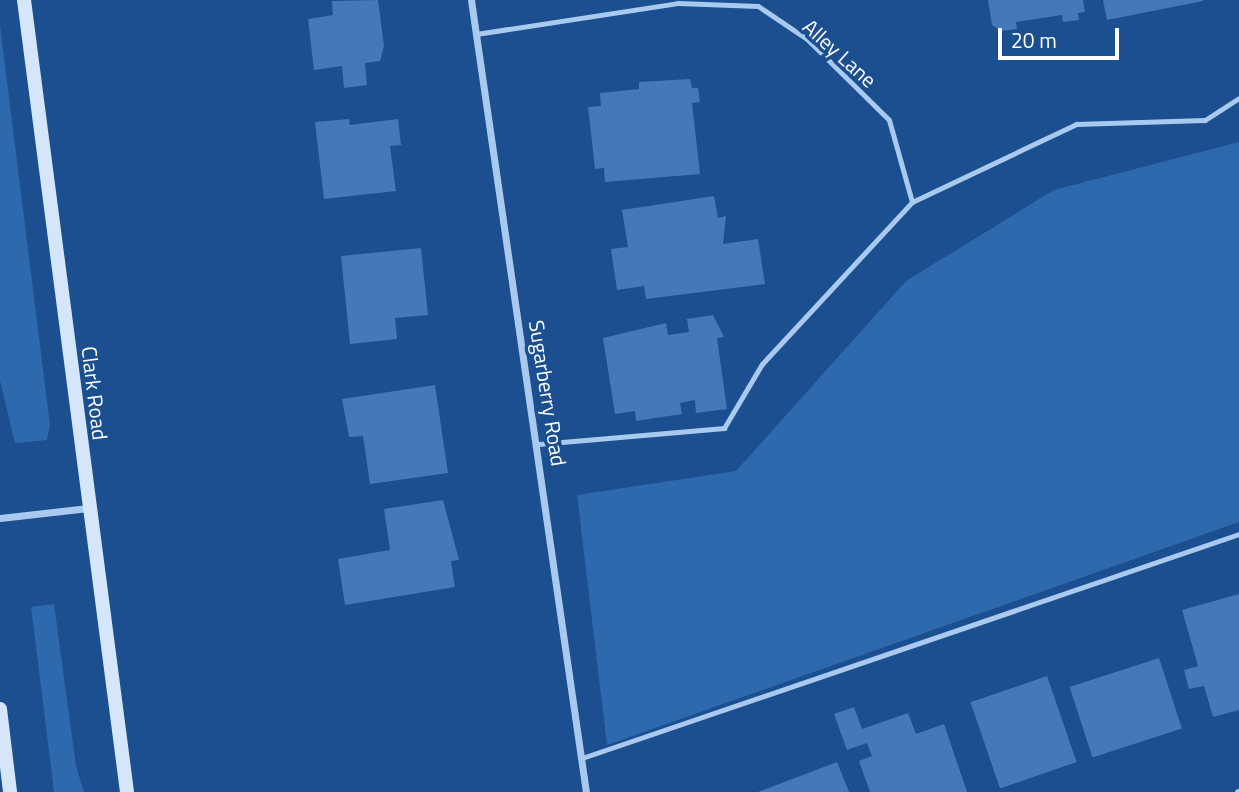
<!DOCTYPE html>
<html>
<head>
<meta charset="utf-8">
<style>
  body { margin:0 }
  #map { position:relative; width:1239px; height:792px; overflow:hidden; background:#1b4f8f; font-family:"Titillium Web",sans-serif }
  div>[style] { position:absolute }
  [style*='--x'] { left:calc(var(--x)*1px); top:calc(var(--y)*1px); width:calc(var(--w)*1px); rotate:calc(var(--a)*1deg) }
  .green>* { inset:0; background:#2e69ad }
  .building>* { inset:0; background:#4478b7; transform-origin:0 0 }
  .service>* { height:5px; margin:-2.5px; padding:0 2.5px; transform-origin:2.5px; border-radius:2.5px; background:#a9c9ee }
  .minor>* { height:7px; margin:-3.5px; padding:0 3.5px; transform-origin:3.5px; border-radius:3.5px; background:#a9c9ee }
  .secondary>* { height:14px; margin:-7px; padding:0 7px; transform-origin:7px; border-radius:7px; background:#d6e6fa }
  span { translate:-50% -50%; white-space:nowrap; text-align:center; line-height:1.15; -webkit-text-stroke:7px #1b4f8f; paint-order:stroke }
  .street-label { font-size:21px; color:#fff }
  .scale { position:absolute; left:998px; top:28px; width:121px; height:32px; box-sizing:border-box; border:4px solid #fff; border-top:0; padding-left:9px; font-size:21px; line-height:24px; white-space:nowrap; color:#fff; -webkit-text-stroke:5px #1b4f8f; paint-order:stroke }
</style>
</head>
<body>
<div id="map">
  <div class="green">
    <div style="clip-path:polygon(0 26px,50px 425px,47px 440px,15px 443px,0 381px)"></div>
    <div style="clip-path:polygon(1239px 142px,1239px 522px,607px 745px,577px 495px,736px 471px,906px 281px,1054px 190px)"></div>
    <div style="clip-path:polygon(54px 604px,76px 766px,84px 792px,54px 792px,31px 607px)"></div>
  </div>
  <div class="building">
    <div style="clip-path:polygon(378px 0,384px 46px,380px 61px,365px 63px,367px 85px,344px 88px,342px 66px,314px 70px,308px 19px,333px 15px,332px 1px)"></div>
    <div style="clip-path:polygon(988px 0,1083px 0,1085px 12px,1078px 13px,1079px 20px,1063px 22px,1062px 15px,1016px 22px,1017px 29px,1001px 31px,992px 25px)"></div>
    <div style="clip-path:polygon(1103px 0,1203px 0,1203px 1px,1107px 20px)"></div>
    <div style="clip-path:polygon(690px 79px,692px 88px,698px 88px,700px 102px,692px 103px,700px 174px,605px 182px,604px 168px,595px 169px,588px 107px,601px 106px,600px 93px,639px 89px,639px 82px)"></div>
    <div style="clip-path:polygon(349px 119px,350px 125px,398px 119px,401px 145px,390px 146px,396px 191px,324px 199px,315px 122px)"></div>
    <div style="clip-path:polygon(714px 196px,718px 218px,726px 216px,723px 244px,758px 239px,765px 284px,646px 299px,644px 286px,617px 290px,611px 249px,628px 247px,622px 210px)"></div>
    <div style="clip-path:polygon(421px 248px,428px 315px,395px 318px,397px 339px,350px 344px,341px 256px)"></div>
    <div style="clip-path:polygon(713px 315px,724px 337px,717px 338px,727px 409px,696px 413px,695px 400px,680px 403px,682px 414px,636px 421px,635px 411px,615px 414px,603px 338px,666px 323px,668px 335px,689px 332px,687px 319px)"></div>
    <div style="clip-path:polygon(435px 385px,448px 473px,370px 484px,363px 436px,349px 437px,342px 399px)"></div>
    <div style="clip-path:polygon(443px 500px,459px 560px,451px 561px,455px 587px,345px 605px,338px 559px,390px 550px,384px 509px)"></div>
    <div style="clip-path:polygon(1239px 594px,1239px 710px,1213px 717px,1204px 686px,1189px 689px,1184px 670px,1198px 666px,1182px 610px)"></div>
    <div style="left:1159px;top:658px;width:74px;height:94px;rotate:72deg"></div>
    <div style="left:1047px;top:676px;width:91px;height:81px;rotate:71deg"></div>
    <div style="clip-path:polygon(854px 707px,862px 729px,908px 713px,916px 734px,944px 724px,967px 792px,870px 792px,859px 761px,872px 756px,867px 743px,847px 750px,834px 714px)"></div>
    <div style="clip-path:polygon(837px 762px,849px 792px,758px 792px)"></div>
  </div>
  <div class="service">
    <div style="--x:476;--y:34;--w:204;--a:-8.7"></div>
    <div style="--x:678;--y:3;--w:80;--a:2.1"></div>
    <div style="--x:758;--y:6;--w:59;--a:34"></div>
    <div style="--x:807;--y:39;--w:115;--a:44.6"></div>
    <div style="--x:889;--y:120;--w:85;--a:74.3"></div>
    <div style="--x:539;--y:444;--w:186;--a:-4.9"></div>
    <div style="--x:724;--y:428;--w:74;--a:-59.3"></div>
    <div style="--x:762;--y:364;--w:221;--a:-47.2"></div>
    <div style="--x:912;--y:202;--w:182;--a:-25.4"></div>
    <div style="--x:1076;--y:124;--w:129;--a:-1.8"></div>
    <div style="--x:1205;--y:120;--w:40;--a:-32.9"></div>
    <div style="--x:582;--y:758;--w:694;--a:-18.83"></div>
  </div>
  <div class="minor">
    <div style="--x:471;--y:0;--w:800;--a:81.74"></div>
    <div style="--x:0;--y:518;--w:89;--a:-6.5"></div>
    <div style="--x:1238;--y:792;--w:1;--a:0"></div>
  </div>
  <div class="secondary">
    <div style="--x:24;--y:0;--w:799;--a:82.59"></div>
    <div style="--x:0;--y:709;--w:84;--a:83.1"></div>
  </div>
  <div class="street-label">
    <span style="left:840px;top:53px;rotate:42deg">Alley Lane</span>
    <span style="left:95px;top:393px;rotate:83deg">Clark Road</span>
    <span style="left:548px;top:393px;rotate:81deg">Sugarberry Road</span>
  </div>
  <div class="scale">20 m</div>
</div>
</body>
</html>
